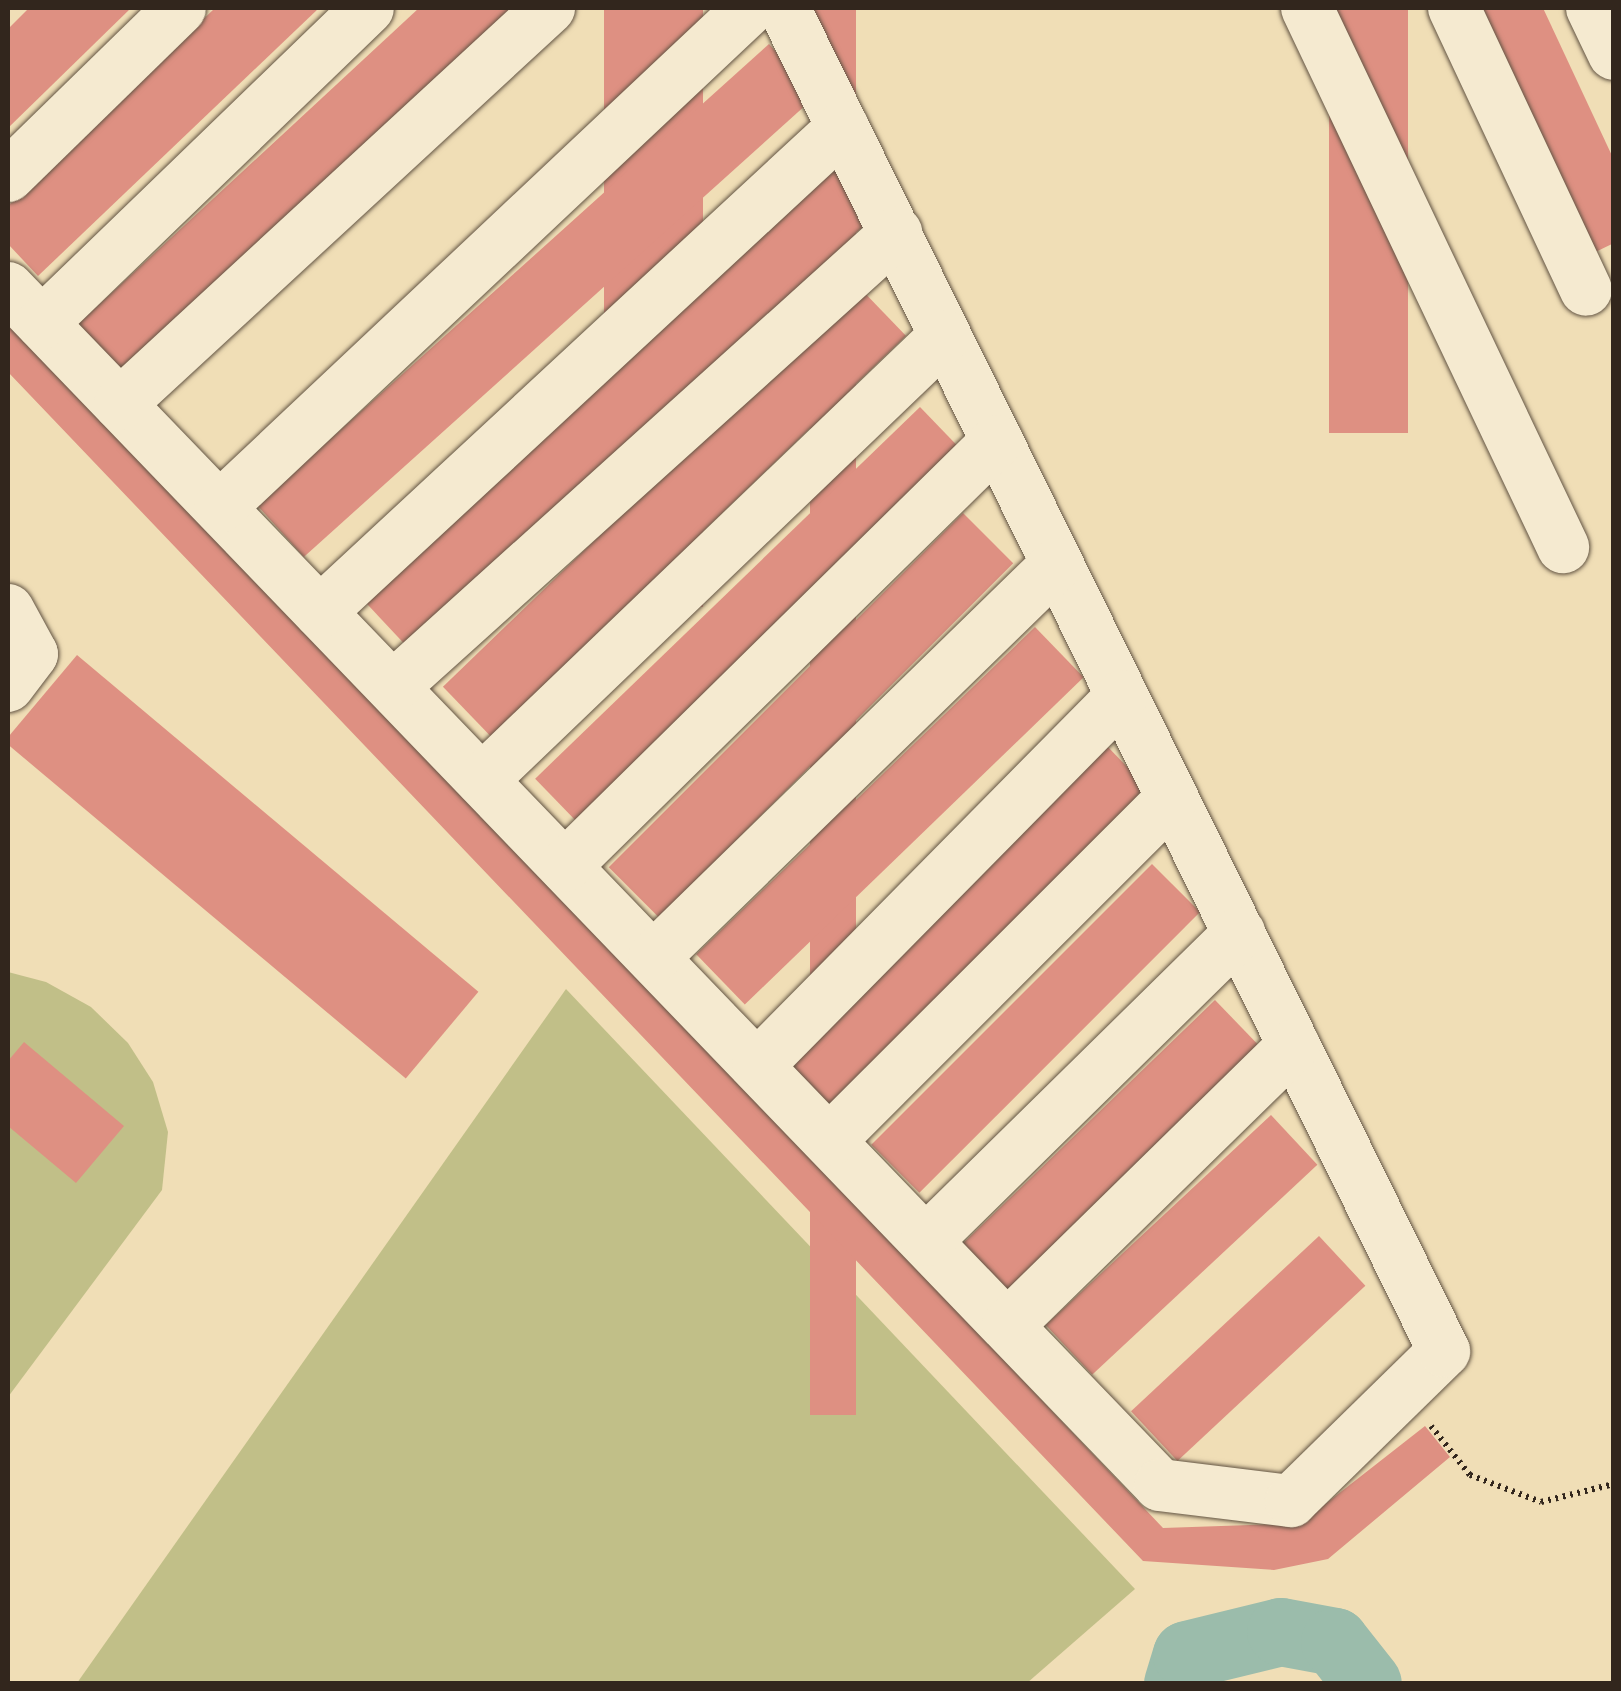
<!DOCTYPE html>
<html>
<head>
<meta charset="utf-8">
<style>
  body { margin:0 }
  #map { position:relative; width:1621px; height:1691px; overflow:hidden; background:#f0deb6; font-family:"EB Garamond",serif }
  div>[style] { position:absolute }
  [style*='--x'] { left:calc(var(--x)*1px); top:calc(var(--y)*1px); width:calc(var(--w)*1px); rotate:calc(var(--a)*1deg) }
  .green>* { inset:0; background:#c1bf88 }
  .river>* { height:68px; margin:-34px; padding:0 34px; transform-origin:34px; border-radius:34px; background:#9bbcab }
  .building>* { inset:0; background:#de9082; transform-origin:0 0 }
  .path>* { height:6px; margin-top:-3px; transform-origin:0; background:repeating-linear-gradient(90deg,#32261d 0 2.5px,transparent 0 7.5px) }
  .roads { filter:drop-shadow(0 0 2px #625443) drop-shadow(0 0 2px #625443) }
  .minor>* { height:52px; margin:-26px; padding:0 26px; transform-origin:26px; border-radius:26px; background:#f5ead0 }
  span { translate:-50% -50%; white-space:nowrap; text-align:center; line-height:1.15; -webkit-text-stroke:8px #f5ead0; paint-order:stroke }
  .frame { position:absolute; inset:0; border:10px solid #32261d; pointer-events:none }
</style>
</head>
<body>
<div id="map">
  <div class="green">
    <div style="clip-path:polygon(8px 972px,46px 982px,91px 1007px,128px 1043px,153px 1082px,168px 1132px,162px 1190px,8px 1397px)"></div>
    <div style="clip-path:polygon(566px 989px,1135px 1589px,1027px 1683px,77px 1683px)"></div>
  </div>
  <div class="river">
    <div style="--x:1178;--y:1684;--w:30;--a:-73"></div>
    <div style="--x:1187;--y:1655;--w:97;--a:-13.7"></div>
    <div style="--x:1281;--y:1632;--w:55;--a:10.5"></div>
    <div style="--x:1335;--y:1642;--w:53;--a:51.8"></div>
  </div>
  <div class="building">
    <div style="clip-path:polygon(29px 8px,131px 8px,8px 128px,8px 29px)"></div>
    <div style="clip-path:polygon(215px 8px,319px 8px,38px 276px,8px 244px,8px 206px)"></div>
    <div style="clip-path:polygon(419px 8px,519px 8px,124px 375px,77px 325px)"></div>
    <div style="left:604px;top:8px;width:99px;height:599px"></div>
    <div style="left:810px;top:8px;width:46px;height:1407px"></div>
    <div style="left:1329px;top:8px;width:79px;height:425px"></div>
    <div style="clip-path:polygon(1465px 8px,1543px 8px,1614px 160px,1614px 243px,1581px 259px)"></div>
    <div style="left:769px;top:44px;width:70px;height:689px;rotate:48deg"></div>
    <div style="left:818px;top:174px;width:69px;height:623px;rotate:47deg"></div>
    <div style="left:858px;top:286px;width:69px;height:577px;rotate:46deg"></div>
    <div style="clip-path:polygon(8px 310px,1163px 1528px,1280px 1524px,1319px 1509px,1425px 1426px,1450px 1457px,1328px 1559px,1274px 1570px,1143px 1561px,8px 372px)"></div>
    <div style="left:920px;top:407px;width:68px;height:535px;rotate:46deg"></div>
    <div style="left:963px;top:513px;width:71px;height:501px;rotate:45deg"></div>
    <div style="left:1035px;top:627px;width:70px;height:471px;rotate:46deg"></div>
    <div style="left:77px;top:655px;width:524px;height:113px;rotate:40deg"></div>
    <div style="left:1106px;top:745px;width:71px;height:450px;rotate:46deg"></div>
    <div style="left:1152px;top:864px;width:68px;height:397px;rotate:45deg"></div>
    <div style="left:1215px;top:1000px;width:68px;height:352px;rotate:46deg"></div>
    <div style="clip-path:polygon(24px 1042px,124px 1126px,76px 1183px,8px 1126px,8px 1061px)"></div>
    <div style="left:1271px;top:1115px;width:68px;height:308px;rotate:47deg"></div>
    <div style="left:1319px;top:1236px;width:68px;height:257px;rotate:47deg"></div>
  </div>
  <div class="path">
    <div style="--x:1431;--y:1426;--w:63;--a:51.5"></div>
    <div style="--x:1470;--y:1475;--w:76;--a:20.8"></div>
    <div style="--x:1541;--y:1502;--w:75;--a:-13.9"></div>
  </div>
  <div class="roads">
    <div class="minor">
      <div style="--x:1307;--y:8;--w:597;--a:64.59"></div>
      <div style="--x:1454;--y:8;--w:311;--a:64.9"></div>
      <div style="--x:1592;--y:8;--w:51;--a:64.4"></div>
      <div style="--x:8;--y:176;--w:240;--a:-44.3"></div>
      <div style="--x:8;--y:288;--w:1661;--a:46.1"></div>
      <div style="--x:1160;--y:1485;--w:132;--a:7"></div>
      <div style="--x:1291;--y:1501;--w:214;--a:-44.4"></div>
      <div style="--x:1444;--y:1351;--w:1496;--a:-116.17"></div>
      <div style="--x:42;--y:323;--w:453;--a:-44"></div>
      <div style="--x:120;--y:404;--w:584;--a:-42.71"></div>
      <div style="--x:220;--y:507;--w:728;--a:-43.27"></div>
      <div style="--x:8;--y:610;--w:50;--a:61.4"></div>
      <div style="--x:32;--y:654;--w:40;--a:127"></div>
      <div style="--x:320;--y:612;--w:713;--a:-42.84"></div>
      <div style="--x:393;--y:687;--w:678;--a:-42.07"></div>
      <div style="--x:482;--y:780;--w:641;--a:-43.8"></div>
      <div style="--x:565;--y:866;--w:606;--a:-44.53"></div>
      <div style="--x:654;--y:957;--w:563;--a:-44.28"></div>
      <div style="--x:758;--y:1065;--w:518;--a:-45.39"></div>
      <div style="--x:830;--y:1140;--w:484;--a:-45"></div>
      <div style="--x:927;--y:1240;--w:438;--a:-44.5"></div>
      <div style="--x:1008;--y:1325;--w:400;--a:-44.4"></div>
    </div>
  </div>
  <div class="frame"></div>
</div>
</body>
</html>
